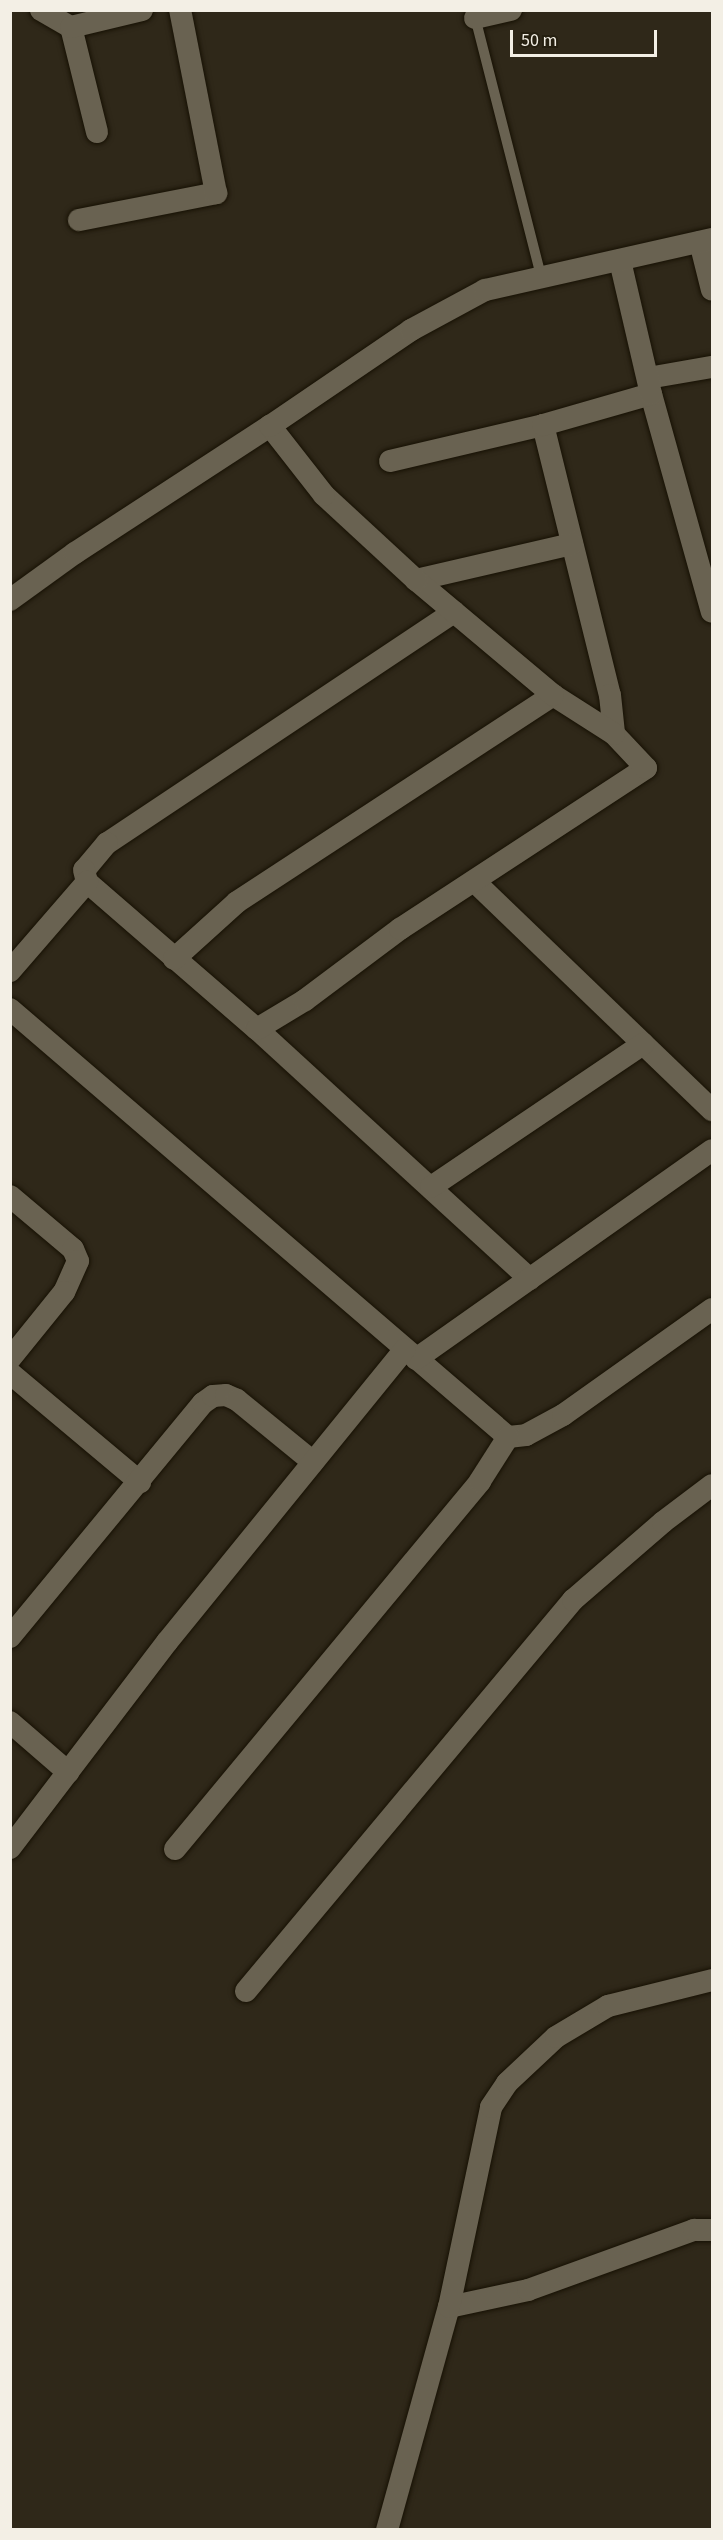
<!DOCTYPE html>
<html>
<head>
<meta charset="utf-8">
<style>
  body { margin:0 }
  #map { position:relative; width:723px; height:2540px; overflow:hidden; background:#2f2819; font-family:"Source Sans 3",sans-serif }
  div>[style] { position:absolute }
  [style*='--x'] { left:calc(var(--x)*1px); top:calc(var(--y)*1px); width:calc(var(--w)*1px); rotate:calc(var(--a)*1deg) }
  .roads { filter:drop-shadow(0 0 2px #171104) drop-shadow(0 0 2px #171104) }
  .lane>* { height:10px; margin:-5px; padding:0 5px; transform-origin:5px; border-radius:5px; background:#696251 }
  .street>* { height:22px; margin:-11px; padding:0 11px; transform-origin:11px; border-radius:11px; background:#696251 }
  span { translate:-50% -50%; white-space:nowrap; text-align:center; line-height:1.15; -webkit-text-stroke:4.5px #251f10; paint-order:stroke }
  .frame { position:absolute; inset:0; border:12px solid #f3efe5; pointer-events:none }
  .scale { position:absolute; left:510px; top:30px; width:147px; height:27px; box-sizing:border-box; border:3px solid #f3efe5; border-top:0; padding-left:8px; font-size:18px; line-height:21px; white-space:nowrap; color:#f3efe5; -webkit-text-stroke:4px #251f10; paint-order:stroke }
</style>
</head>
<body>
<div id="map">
  <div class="roads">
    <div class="lane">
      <div style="--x:475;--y:17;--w:266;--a:75.7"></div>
    </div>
    <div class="street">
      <div style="--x:41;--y:10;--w:34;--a:30"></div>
      <div style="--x:475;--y:18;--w:37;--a:-13"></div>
      <div style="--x:97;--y:132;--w:108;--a:-103.9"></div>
      <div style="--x:71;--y:27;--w:73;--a:-13.5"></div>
      <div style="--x:79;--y:220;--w:140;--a:-11.1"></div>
      <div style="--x:216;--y:193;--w:187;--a:-101.1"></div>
      <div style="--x:700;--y:242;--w:49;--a:76"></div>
      <div style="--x:648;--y:378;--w:65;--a:-9.8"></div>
      <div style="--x:651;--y:394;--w:226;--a:74.4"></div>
      <div style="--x:543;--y:425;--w:278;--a:76.1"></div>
      <div style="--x:610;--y:695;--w:39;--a:84"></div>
      <div style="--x:390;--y:461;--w:157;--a:-13.2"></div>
      <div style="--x:543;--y:425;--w:112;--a:-16"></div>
      <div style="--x:651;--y:394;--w:137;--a:-103.1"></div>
      <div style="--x:416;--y:580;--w:160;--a:-13"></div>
      <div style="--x:10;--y:600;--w:80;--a:-35.9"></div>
      <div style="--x:75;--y:553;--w:233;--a:-33.1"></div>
      <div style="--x:454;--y:612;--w:417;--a:146.3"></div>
      <div style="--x:107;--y:843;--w:35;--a:130"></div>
      <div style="--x:84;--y:870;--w:12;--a:76"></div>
      <div style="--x:87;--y:882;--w:225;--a:40.9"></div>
      <div style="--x:257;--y:1029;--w:370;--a:42.5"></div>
      <div style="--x:475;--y:882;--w:329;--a:43.9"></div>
      <div style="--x:174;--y:959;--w:85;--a:-42.1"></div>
      <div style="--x:237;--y:902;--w:378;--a:-33.2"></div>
      <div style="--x:10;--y:971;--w:118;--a:-49.1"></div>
      <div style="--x:10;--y:1009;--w:657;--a:40.68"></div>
      <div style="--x:508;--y:1437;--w:18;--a:-6"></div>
      <div style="--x:526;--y:1435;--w:42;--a:-28.4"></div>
      <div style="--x:563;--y:1415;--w:183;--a:-35.4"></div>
      <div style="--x:257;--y:1029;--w:56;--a:-31.1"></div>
      <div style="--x:305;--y:1000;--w:119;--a:-36.8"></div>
      <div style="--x:400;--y:929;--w:294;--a:-33.2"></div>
      <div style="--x:646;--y:768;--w:47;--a:-133.3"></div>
      <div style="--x:614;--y:734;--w:72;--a:-147.4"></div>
      <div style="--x:553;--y:695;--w:179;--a:-140"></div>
      <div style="--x:416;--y:580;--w:125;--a:-137.3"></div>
      <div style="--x:324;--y:495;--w:88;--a:-128"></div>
      <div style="--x:270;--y:426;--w:171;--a:-34.2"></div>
      <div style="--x:411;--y:330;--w:84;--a:-28.4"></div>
      <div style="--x:485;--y:290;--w:233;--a:-12.7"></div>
      <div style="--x:431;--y:1187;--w:256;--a:-34"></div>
      <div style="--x:10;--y:1196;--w:82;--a:40.1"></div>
      <div style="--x:73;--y:1249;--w:13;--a:67"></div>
      <div style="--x:78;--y:1261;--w:34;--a:114"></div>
      <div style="--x:64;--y:1292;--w:86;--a:128.9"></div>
      <div style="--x:416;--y:1359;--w:362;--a:-35.2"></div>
      <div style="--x:10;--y:1373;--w:170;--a:40"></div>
      <div style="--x:10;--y:1637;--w:303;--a:-50.5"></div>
      <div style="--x:203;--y:1403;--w:12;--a:-35"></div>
      <div style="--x:213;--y:1396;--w:13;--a:-4"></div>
      <div style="--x:226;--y:1395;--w:12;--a:24"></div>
      <div style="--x:237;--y:1400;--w:98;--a:39.2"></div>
      <div style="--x:10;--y:1722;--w:77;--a:40.8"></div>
      <div style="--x:10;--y:1848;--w:259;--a:-52.7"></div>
      <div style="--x:167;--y:1642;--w:377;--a:-50.9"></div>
      <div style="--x:175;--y:1849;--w:478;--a:-50.3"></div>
      <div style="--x:480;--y:1481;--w:52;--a:-57.5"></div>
      <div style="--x:246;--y:1991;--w:510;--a:-50.09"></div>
      <div style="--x:573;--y:1600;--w:119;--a:-40.9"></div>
      <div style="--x:663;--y:1522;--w:61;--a:-37.1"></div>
      <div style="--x:449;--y:2307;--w:81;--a:-12.1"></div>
      <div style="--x:528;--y:2290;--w:177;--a:-19.9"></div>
      <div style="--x:694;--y:2230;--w:18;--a:0"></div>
      <div style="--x:387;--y:2530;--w:231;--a:-74.5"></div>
      <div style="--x:449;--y:2307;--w:204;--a:-78.1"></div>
      <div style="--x:491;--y:2107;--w:29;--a:-56"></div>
      <div style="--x:507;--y:2083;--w:67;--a:-43.2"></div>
      <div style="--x:556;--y:2037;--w:61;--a:-30.8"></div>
      <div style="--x:608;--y:2006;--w:107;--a:-14"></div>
    </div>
  </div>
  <div class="frame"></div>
  <div class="scale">50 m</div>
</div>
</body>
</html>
